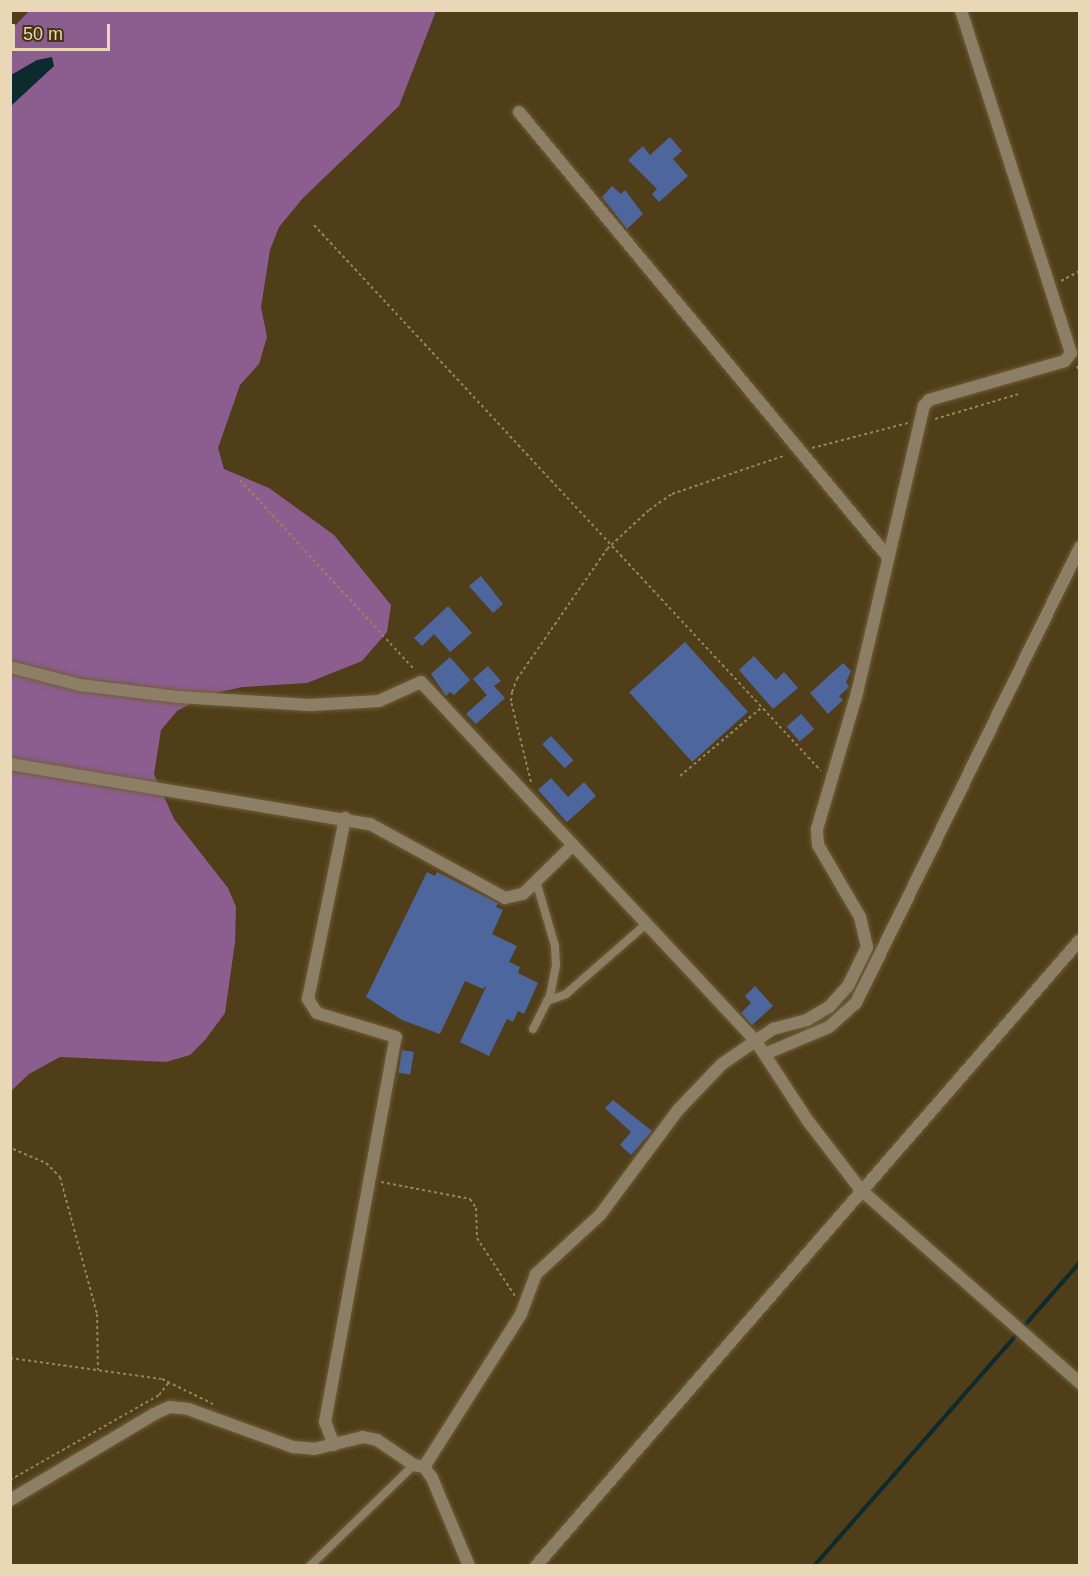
<!DOCTYPE html>
<html>
<head>
<meta charset="utf-8">
<style>
  body { margin:0 }
  #map { position:relative; width:1090px; height:1576px; overflow:hidden; background:#503e18; font-family:Helvetica,sans-serif }
  div>[style] { position:absolute }
  [style*='--x'] { left:calc(var(--x)*1px); top:calc(var(--y)*1px); width:calc(var(--w)*1px); rotate:calc(var(--a)*1deg) }
  .forest>* { inset:0; background:#8c5e90 }
  .water>* { inset:0; background:#0b2b2e }
  .stream>* { height:4px; margin:-2px; padding:0 2px; transform-origin:2px; border-radius:2px; background:#0b2b2e }
  .building>* { inset:0; background:#4d679e; transform-origin:0 0 }
  .path>* { height:2px; margin-top:-1px; transform-origin:0; background:repeating-linear-gradient(90deg,#95835e 0 3px,transparent 0 6px) }
  .roads { filter:drop-shadow(0 0 2px #6f5d37) drop-shadow(0 0 2px #6f5d37) }
  .lane>* { height:8px; margin:-4px; padding:0 4px; transform-origin:4px; border-radius:4px; background:#8d7f65 }
  .street>* { height:12px; margin:-6px; padding:0 6px; transform-origin:6px; border-radius:6px; background:#8d7f65 }
  span { translate:-50% -50%; white-space:nowrap; text-align:center; line-height:1.15; -webkit-text-stroke:5px #45340c; paint-order:stroke }
  .frame { position:absolute; inset:0; border:12px solid #e9d7b5; pointer-events:none }
  .scale { position:absolute; left:12px; top:24px; width:98px; height:27px; box-sizing:border-box; border:3px solid #e9d7b5; border-top:0; padding-left:8px; font-size:18px; line-height:21px; white-space:nowrap; color:#e9d7b5; -webkit-text-stroke:4px #45340c; paint-order:stroke }
</style>
</head>
<body>
<div id="map">
  <div class="forest">
    <div style="clip-path:polygon(30px 10px,436px 11px,399px 106px,303px 198px,279px 227px,270px 250px,261px 307px,267px 337px,259px 364px,240px 385px,218px 448px,224px 469px,269px 488px,334px 535px,391px 605px,387px 632px,362px 661px,307px 683px,242px 687px,207px 695px,177px 711px,161px 730px,154px 774px,174px 819px,228px 888px,236px 907px,235px 942px,225px 1013px,205px 1040px,190px 1055px,166px 1062px,60px 1057px,29px 1074px,11px 1091px,11px 30px)"></div>
  </div>
  <div class="water">
    <div style="clip-path:polygon(52px 57px,54px 66px,11px 106px,11px 75px,37px 60px)"></div>
  </div>
  <div class="stream">
    <div style="--x:814;--y:1566;--w:404;--a:-48.8"></div>
  </div>
  <div class="building">
    <div style="clip-path:polygon(670px 137px,682px 151px,673px 159px,688px 176px,659px 202px,652px 194px,657px 189px,628px 160px,643px 146px,650px 155px)"></div>
    <div style="clip-path:polygon(612px 186px,621px 194px,625px 190px,643px 214px,627px 229px,602px 197px)"></div>
    <div style="clip-path:polygon(481px 576px,503px 604px,493px 613px,469px 586px)"></div>
    <div style="clip-path:polygon(448px 606px,472px 633px,450px 652px,434px 634px,422px 646px,414px 638px)"></div>
    <div style="left:685px;top:642px;width:94px;height:75px;rotate:48deg"></div>
    <div style="clip-path:polygon(754px 656px,776px 680px,784px 672px,798px 688px,773px 709px,739px 670px)"></div>
    <div style="clip-path:polygon(450px 657px,470px 680px,454px 695px,450px 692px,446px 696px,431px 674px)"></div>
    <div style="clip-path:polygon(843px 663px,851px 671px,846px 682px,849px 687px,839px 696px,843px 700px,828px 714px,810px 693px)"></div>
    <div style="clip-path:polygon(488px 666px,501px 681px,494px 686px,505px 698px,476px 724px,466px 714px,487px 695px,473px 679px)"></div>
    <div style="left:801px;top:714px;width:20px;height:19px;rotate:49deg"></div>
    <div style="left:551px;top:736px;width:33px;height:12px;rotate:47deg"></div>
    <div style="clip-path:polygon(551px 778px,568px 797px,584px 782px,596px 796px,567px 822px,538px 790px)"></div>
    <div style="clip-path:polygon(427px 872px,435px 876px,437px 872px,498px 903px,496px 907px,503px 910px,492px 934px,517px 946px,509px 962px,520px 967px,518px 973px,538px 983px,524px 1014px,518px 1011px,513px 1022px,507px 1019px,489px 1056px,460px 1042px,487px 985px,483px 989px,465px 981px,440px 1034px,402px 1020px,366px 997px)"></div>
    <div style="clip-path:polygon(755px 986px,773px 1006px,752px 1025px,741px 1013px,751px 1003px,745px 996px)"></div>
    <div style="left:402px;top:1050px;width:12px;height:23px;rotate:9deg"></div>
    <div style="clip-path:polygon(613px 1100px,652px 1131px,631px 1155px,620px 1145px,631px 1132px,605px 1108px)"></div>
  </div>
  <div class="path">
    <div style="--x:314;--y:225;--w:745;--a:47.12"></div>
    <div style="--x:1061;--y:281;--w:21;--a:-28"></div>
    <div style="--x:1077;--y:366;--w:9;--a:69"></div>
    <div style="--x:935;--y:419;--w:88;--a:-16.6"></div>
    <div style="--x:812;--y:448;--w:99;--a:-14.6"></div>
    <div style="--x:240;--y:480;--w:258;--a:47.4"></div>
    <div style="--x:680;--y:776;--w:106;--a:-40"></div>
    <div style="--x:531;--y:782;--w:83;--a:-103.9"></div>
    <div style="--x:511;--y:701;--w:9;--a:-84"></div>
    <div style="--x:512;--y:692;--w:14;--a:-69"></div>
    <div style="--x:517;--y:679;--w:158;--a:-55.3"></div>
    <div style="--x:607;--y:549;--w:57;--a:-42.9"></div>
    <div style="--x:649;--y:510;--w:28;--a:-35"></div>
    <div style="--x:672;--y:494;--w:120;--a:-18.9"></div>
    <div style="--x:13;--y:1149;--w:36;--a:23"></div>
    <div style="--x:46;--y:1163;--w:20;--a:45"></div>
    <div style="--x:60;--y:1177;--w:142;--a:74.9"></div>
    <div style="--x:97;--y:1314;--w:56;--a:89"></div>
    <div style="--x:381;--y:1182;--w:91;--a:10.8"></div>
    <div style="--x:470;--y:1199;--w:11;--a:56"></div>
    <div style="--x:476;--y:1208;--w:30;--a:88"></div>
    <div style="--x:477;--y:1238;--w:69;--a:56.8"></div>
    <div style="--x:10;--y:1358;--w:153;--a:7.9"></div>
    <div style="--x:162;--y:1379;--w:57;--a:26.1"></div>
    <div style="--x:10;--y:1480;--w:172;--a:-29.7"></div>
    <div style="--x:159;--y:1395;--w:16;--a:-52"></div>
  </div>
  <div class="roads">
    <div class="lane">
      <div style="--x:547;--y:1001;--w:20;--a:-20"></div>
      <div style="--x:566;--y:994;--w:106;--a:-41.2"></div>
      <div style="--x:533;--y:1029;--w:37;--a:-63"></div>
      <div style="--x:550;--y:996;--w:31;--a:-79"></div>
      <div style="--x:556;--y:966;--w:20;--a:-93"></div>
      <div style="--x:555;--y:946;--w:68;--a:-106.3"></div>
      <div style="--x:310;--y:1566;--w:145;--a:-44.2"></div>
    </div>
    <div class="street">
      <div style="--x:519;--y:112;--w:578;--a:50.33"></div>
      <div style="--x:10;--y:667;--w:72;--a:14.4"></div>
      <div style="--x:80;--y:685;--w:99;--a:7"></div>
      <div style="--x:178;--y:697;--w:132;--a:3.5"></div>
      <div style="--x:310;--y:705;--w:69;--a:-3.3"></div>
      <div style="--x:379;--y:701;--w:46;--a:-24.3"></div>
      <div style="--x:421;--y:682;--w:490;--a:47"></div>
      <div style="--x:755;--y:1040;--w:97;--a:56.8"></div>
      <div style="--x:808;--y:1121;--w:87;--a:52.5"></div>
      <div style="--x:861;--y:1190;--w:292;--a:41.4"></div>
      <div style="--x:10;--y:764;--w:365;--a:9.5"></div>
      <div style="--x:370;--y:824;--w:154;--a:28.7"></div>
      <div style="--x:505;--y:898;--w:18;--a:-13"></div>
      <div style="--x:523;--y:894;--w:70;--a:-44.4"></div>
      <div style="--x:765;--y:1054;--w:69;--a:-22.9"></div>
      <div style="--x:829;--y:1027;--w:36;--a:-42"></div>
      <div style="--x:856;--y:1003;--w:508;--a:-63.84"></div>
      <div style="--x:334;--y:1445;--w:25;--a:-111"></div>
      <div style="--x:325;--y:1422;--w:391;--a:-79.6"></div>
      <div style="--x:396;--y:1037;--w:83;--a:-163.1"></div>
      <div style="--x:317;--y:1013;--w:17;--a:-123"></div>
      <div style="--x:308;--y:999;--w:185;--a:-78.4"></div>
      <div style="--x:424;--y:1467;--w:181;--a:-57.6"></div>
      <div style="--x:521;--y:1314;--w:43;--a:-69.4"></div>
      <div style="--x:536;--y:1274;--w:87;--a:-42.7"></div>
      <div style="--x:600;--y:1215;--w:131;--a:-53.4"></div>
      <div style="--x:678;--y:1110;--w:64;--a:-46.3"></div>
      <div style="--x:722;--y:1064;--w:62;--a:-34.5"></div>
      <div style="--x:773;--y:1029;--w:35;--a:-15"></div>
      <div style="--x:807;--y:1020;--w:26;--a:-31"></div>
      <div style="--x:829;--y:1007;--w:28;--a:-48"></div>
      <div style="--x:848;--y:986;--w:43;--a:-64"></div>
      <div style="--x:867;--y:947;--w:31;--a:-103"></div>
      <div style="--x:860;--y:917;--w:83;--a:-120.3"></div>
      <div style="--x:818;--y:845;--w:16;--a:-94"></div>
      <div style="--x:817;--y:829;--w:142;--a:-73.6"></div>
      <div style="--x:857;--y:693;--w:295;--a:-76.9"></div>
      <div style="--x:924;--y:406;--w:8;--a:-50"></div>
      <div style="--x:929;--y:400;--w:141;--a:-16"></div>
      <div style="--x:1065;--y:361;--w:10;--a:-53"></div>
      <div style="--x:1071;--y:353;--w:360;--a:-107.8"></div>
      <div style="--x:10;--y:1500;--w:168;--a:-30.8"></div>
      <div style="--x:154;--y:1414;--w:17;--a:-24"></div>
      <div style="--x:170;--y:1407;--w:18;--a:6"></div>
      <div style="--x:188;--y:1409;--w:112;--a:19.9"></div>
      <div style="--x:293;--y:1447;--w:21;--a:5"></div>
      <div style="--x:314;--y:1449;--w:50;--a:-13.8"></div>
      <div style="--x:363;--y:1437;--w:14;--a:12"></div>
      <div style="--x:377;--y:1440;--w:45;--a:34"></div>
      <div style="--x:414;--y:1465;--w:10;--a:11"></div>
      <div style="--x:424;--y:1467;--w:14;--a:54"></div>
      <div style="--x:432;--y:1478;--w:95;--a:67.2"></div>
      <div style="--x:536;--y:1566;--w:829;--a:-49.01"></div>
    </div>
  </div>
  <div class="frame"></div>
  <div class="scale">50 m</div>
</div>
</body>
</html>
